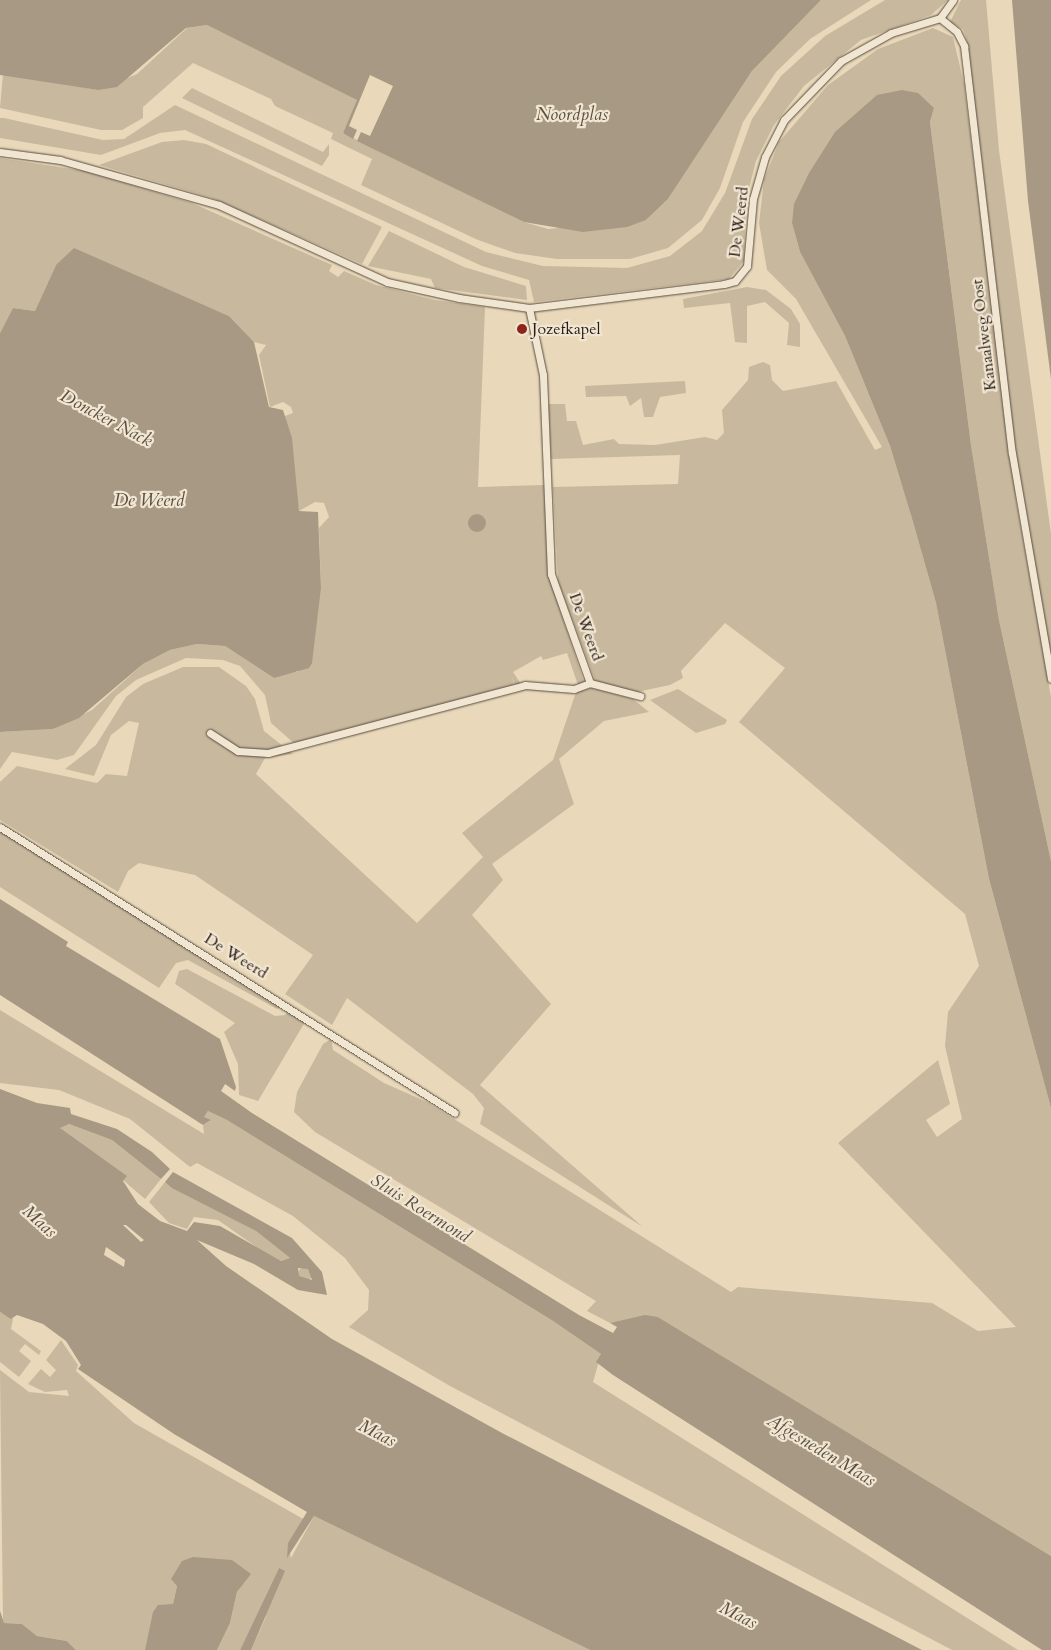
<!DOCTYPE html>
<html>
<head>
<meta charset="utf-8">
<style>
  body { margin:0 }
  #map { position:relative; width:1051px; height:1650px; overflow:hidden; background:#e9d9ba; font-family:Cardo,serif }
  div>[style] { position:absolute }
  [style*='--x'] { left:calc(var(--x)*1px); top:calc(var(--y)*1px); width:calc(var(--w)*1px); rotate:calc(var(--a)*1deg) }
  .green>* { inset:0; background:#c8b99e }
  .round { border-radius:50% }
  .water>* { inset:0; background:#a79983 }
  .roads { filter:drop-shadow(0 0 1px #584b40) drop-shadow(0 0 1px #584b40) }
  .street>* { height:7px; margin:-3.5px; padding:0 3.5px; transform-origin:3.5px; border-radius:3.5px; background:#f1e6d2 }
  .dots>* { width:14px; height:14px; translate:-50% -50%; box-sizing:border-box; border:2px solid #f1e6d2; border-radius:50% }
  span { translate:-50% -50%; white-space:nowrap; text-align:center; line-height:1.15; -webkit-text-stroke:4.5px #f1e6d2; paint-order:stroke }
  .street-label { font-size:16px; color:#281c17 }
  .poi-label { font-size:16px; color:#281c17 }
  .left { translate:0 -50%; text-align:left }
  .water-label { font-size:18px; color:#5b4e42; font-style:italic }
</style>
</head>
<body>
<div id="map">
  <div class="green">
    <div style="clip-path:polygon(821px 0,871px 0,810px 39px,776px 72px,743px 122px,720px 188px,702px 220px,668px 248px,630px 259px,557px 259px,515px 253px,478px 240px,361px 185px,372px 159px,331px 139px,333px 133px,275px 106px,271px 99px,193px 63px,143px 107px,143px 118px,122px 130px,101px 130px,0 108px,3px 74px,98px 90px,137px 74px,187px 28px,207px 25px,358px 100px,343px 133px,524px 222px,548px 229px,646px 220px,668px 199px,752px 71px)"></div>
    <div style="clip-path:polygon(885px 0,948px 0,931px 15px,861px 40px,804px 86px,774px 125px,756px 161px,746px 200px,744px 261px,729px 279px,534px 302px,529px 280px,482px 266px,185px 130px,160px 133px,101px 155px,0 138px,0 118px,4px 118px,103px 140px,124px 139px,175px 105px,486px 252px,543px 266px,627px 268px,670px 256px,702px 231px,725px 193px,752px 119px,781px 76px,825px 36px)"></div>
    <div style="clip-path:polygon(961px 0,986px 0,999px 150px,1051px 534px,1051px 663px,1012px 434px,967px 41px,963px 29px,950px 22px)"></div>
    <div style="clip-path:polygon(933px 28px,953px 37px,964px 84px,1016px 500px,1051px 697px,1051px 861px,999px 620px,971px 445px,930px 122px,934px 108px,792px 223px,800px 252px,845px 336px,890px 446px,913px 522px,936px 603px,989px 879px,1051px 1108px,1051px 1556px,658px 1317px,610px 1323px,587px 1311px,596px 1301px,315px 1132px,294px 1112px,297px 1092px,323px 1044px,331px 1039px,333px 1050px,384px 1083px,427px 1102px,731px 1292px,738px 1287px,932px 1303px,978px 1331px,1016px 1327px,838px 1143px,938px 1060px,950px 1104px,926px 1120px,937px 1137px,962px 1119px,945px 1046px,948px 1012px,979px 966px,965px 914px,739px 722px,785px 668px,725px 623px,681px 671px,683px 678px,670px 685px,637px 692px,596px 683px,558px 581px,553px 487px,678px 484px,680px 455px,551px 459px,548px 404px,565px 404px,567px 421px,576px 421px,583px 445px,614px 439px,619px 444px,655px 445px,705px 437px,717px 440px,724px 433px,722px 410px,748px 380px,749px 367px,763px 362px,770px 365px,772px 380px,783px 391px,836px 381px,875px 450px,882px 447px,796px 299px,767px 270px,759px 223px,764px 180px,779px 142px,828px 85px,878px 49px)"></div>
    <div style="clip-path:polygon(192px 88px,323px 152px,329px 144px,329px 155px,322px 166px,182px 98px)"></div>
    <div style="clip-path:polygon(184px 140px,206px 144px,382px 227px,362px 264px,212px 198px,99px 165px,162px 142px)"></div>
    <div style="clip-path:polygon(0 158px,85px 171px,192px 203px,332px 265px,329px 271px,338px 277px,344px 271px,376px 285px,435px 300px,485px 307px,478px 487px,544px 485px,548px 574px,584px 682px,578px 685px,567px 653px,543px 660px,541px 656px,513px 672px,521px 684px,515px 686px,512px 676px,514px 685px,296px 745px,271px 723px,265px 695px,240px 666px,223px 660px,186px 658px,136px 680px,116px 696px,74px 755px,57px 760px,12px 752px,0 769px,0 732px,53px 729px,92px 710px,143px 664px,170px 650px,197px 644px,225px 646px,274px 678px,284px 671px,298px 672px,321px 588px,319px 528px,329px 517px,324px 503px,315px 502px,299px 511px,285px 416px,293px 413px,291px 407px,283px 402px,270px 407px,259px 355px,266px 345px,254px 342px,229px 316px,157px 285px,56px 265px,35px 311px,13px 308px,0 333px)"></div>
    <div style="clip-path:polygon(389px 231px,464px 267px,526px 286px,527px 300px,435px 288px,431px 279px,368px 266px)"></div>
    <div style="clip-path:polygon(747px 287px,766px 290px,791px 309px,800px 324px,800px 347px,787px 345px,789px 323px,765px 302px,747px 306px,747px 343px,735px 342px,730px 303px,684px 308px,683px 299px)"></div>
    <div style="clip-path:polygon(685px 381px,686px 393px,660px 397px,653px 417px,644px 417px,641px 398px,630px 406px,626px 396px,586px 397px,585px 386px)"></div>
    <div style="clip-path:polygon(183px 667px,219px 667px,246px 686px,255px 699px,264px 731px,293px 754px,265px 758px,256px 774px,417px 923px,483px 857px,462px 833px,553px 760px,576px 692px,592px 688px,633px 699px,649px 712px,604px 721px,559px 759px,574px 804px,492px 864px,503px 880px,472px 915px,551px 1004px,480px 1085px,643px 1227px,480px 1124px,484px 1108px,473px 1094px,347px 998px,332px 1025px,285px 994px,313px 955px,195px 875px,139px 863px,128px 871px,118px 892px,0 820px,0 782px,17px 766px,97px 783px,106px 774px,127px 776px,139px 723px,129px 721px,111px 735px,94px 776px,65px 769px,96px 745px,126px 697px,143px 684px)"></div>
    <div style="clip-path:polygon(678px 689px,727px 720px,725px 724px,696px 733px,650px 700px)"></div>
    <div style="clip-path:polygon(0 830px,285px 1005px,277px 1009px,188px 960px,176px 963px,159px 988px,0 887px)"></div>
    <div style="clip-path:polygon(187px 969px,275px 1016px,285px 1015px,290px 1009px,305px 1022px,258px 1101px,239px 1095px,238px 1064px,224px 1032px,235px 1023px,175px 984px,179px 971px)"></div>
    <div style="clip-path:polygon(0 1010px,204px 1134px,203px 1125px,210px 1121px,204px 1117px,208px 1111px,227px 1120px,553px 1321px,601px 1354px,593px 1382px,1018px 1650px,952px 1650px,450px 1386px,349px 1327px,368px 1310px,369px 1290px,345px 1258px,293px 1216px,197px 1163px,190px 1167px,130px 1119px,59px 1090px,0 1083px)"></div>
    <div style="clip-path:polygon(69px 1124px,112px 1140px,161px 1179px,145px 1199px,123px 1180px,126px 1176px,61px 1132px,61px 1127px)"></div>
    <div style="clip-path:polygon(165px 1182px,256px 1231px,290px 1258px,281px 1261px,262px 1251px,218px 1220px,194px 1217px,187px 1229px,169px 1223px,149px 1202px)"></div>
    <div class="round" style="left:298px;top:1267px;width:14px;height:14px"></div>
    <div style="clip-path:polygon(0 1312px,13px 1319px,11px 1329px,41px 1351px,39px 1355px,25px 1344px,19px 1351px,31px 1361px,19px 1377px,28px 1384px,41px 1369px,50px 1377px,56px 1370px,46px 1360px,61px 1340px,78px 1365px,76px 1371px,134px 1423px,305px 1520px,288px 1543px,291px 1558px,314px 1516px,590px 1650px,251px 1650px,265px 1619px,279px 1568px,240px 1650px,217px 1650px,230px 1623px,237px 1592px,250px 1574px,177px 1586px,173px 1604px,145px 1650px,76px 1650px,67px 1641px,37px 1636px,22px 1624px,3px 1623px,0 1370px,29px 1392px,69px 1396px,67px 1390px,45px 1392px,28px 1384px,0 1362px)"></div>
  </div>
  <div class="water">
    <div style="clip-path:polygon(0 0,821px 0,752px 71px,668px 199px,646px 220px,627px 227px,583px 232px,524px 222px,357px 141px,361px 132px,370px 136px,393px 86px,370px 75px,349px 126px,357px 130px,353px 139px,343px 133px,357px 100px,207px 25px,186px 28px,117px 87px,98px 90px,0 75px)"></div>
    <div style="clip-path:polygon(1012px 0,1051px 0,1051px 379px,1028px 201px)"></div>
    <div style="clip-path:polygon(902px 90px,918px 93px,934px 108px,930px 122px,971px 445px,999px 620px,1051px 861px,1051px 1108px,989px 879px,936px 603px,913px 522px,890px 446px,845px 336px,800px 252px,792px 223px,794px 204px,809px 173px,835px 132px,877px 95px)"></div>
    <div style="clip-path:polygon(74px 248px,229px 316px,254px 342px,269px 407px,283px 410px,292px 438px,299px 511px,318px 512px,321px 588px,312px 663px,309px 668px,274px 678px,225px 646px,197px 644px,170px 650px,143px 664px,79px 718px,53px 729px,0 732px,0 333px,13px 308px,35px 311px,56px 265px)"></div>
    <div class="round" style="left:468px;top:514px;width:18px;height:18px"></div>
    <div style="clip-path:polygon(0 899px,68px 942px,66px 946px,220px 1039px,236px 1087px,235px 1091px,225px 1084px,221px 1091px,252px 1113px,579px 1315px,613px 1333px,617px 1327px,610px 1323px,645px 1315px,658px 1317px,1051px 1556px,1051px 1650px,1042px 1650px,613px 1375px,596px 1362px,601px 1354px,553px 1321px,227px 1120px,208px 1111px,204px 1117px,211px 1120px,203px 1125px,0 995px)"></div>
    <div style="clip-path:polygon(evenodd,0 1089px,37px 1103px,70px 1108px,71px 1114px,117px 1129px,152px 1152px,170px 1169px,161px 1179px,112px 1140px,69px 1124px,60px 1128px,127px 1176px,123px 1181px,138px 1204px,160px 1221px,187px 1231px,194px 1222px,220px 1226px,281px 1261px,290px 1258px,256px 1231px,172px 1188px,165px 1182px,173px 1172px,292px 1238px,322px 1272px,327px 1295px,298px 1290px,254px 1264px,197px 1240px,226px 1266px,332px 1339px,502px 1433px,922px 1650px,590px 1650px,314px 1516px,287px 1558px,288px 1543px,307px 1512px,174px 1434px,78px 1369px,81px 1365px,66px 1341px,43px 1324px,17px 1315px,11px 1319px,0 1312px,0 1089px,123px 1225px,126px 1225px,144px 1240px,141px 1242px,123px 1225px,0 1089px,106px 1247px,125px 1260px,124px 1267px,104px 1255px,106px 1247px,0 1089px,298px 1268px,308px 1269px,312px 1280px,299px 1276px,298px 1268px)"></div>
    <div style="clip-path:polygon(193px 1557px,232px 1560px,251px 1574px,237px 1592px,230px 1623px,217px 1650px,145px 1650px,153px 1612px,158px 1605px,173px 1604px,177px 1586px,171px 1579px,182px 1561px)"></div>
    <div style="clip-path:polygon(279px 1568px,285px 1571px,251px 1650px,240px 1650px)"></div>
    <div style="clip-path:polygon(0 1611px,4px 1623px,22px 1624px,37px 1636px,67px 1641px,76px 1650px,0 1650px)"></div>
  </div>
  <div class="roads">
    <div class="street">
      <div style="--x:940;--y:18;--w:22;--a:39"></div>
      <div style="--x:957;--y:32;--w:16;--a:63"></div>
      <div style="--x:964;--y:46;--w:410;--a:83.3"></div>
      <div style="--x:1012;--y:453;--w:229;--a:80.2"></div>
      <div style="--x:0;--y:152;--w:61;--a:7.6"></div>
      <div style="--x:60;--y:160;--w:165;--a:15.8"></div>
      <div style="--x:219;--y:205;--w:185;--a:24.6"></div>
      <div style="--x:387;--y:282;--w:74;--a:12.5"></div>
      <div style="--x:459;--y:298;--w:71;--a:8.1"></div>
      <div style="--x:529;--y:308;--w:196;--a:-7"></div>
      <div style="--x:724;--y:284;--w:11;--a:-15"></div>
      <div style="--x:735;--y:281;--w:19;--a:-51"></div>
      <div style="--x:747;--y:266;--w:67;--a:-84.9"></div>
      <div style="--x:753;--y:199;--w:44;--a:-74.1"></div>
      <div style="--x:765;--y:157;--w:42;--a:-62.8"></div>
      <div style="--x:784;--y:120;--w:82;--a:-46"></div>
      <div style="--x:841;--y:61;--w:57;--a:-29.2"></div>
      <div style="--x:891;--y:33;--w:51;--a:-17"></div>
      <div style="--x:940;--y:18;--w:22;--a:-54"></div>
      <div style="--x:529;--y:308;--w:68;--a:78.2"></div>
      <div style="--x:543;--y:375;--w:199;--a:87.7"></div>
      <div style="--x:551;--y:574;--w:116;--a:70.3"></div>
      <div style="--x:590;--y:683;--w:52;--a:14.6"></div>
      <div style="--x:210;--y:733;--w:33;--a:33"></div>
      <div style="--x:238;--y:751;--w:30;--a:4"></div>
      <div style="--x:268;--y:753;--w:266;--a:-14.8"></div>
      <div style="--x:525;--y:685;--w:49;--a:4.7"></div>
      <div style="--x:574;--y:689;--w:17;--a:-21"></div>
      <div style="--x:0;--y:827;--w:537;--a:32.15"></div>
    </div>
  </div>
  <div class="dots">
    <div style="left:522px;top:329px;background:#8f2418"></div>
  </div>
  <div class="street-label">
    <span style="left:739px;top:222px;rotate:-83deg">De Weerd</span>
    <span style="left:984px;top:335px;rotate:-97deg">Kanaalweg Oost</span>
    <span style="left:586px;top:627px;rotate:70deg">De Weerd</span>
    <span style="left:236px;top:956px;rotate:32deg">De Weerd</span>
  </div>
  <div class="poi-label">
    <span class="left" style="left:532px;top:329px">Jozefkapel</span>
  </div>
  <div class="water-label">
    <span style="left:572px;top:115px">Noordplas</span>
    <span style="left:106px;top:419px;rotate:28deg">Doncker Nack</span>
    <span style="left:149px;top:501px">De Weerd</span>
    <span style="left:420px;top:1209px;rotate:32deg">Sluis Roermond</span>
    <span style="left:39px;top:1222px;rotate:42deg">Maas</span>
    <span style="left:377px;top:1434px;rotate:27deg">Maas</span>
    <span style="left:821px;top:1451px;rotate:31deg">Afgesneden Maas</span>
    <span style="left:738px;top:1616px;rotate:27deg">Maas</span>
  </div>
</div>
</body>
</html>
